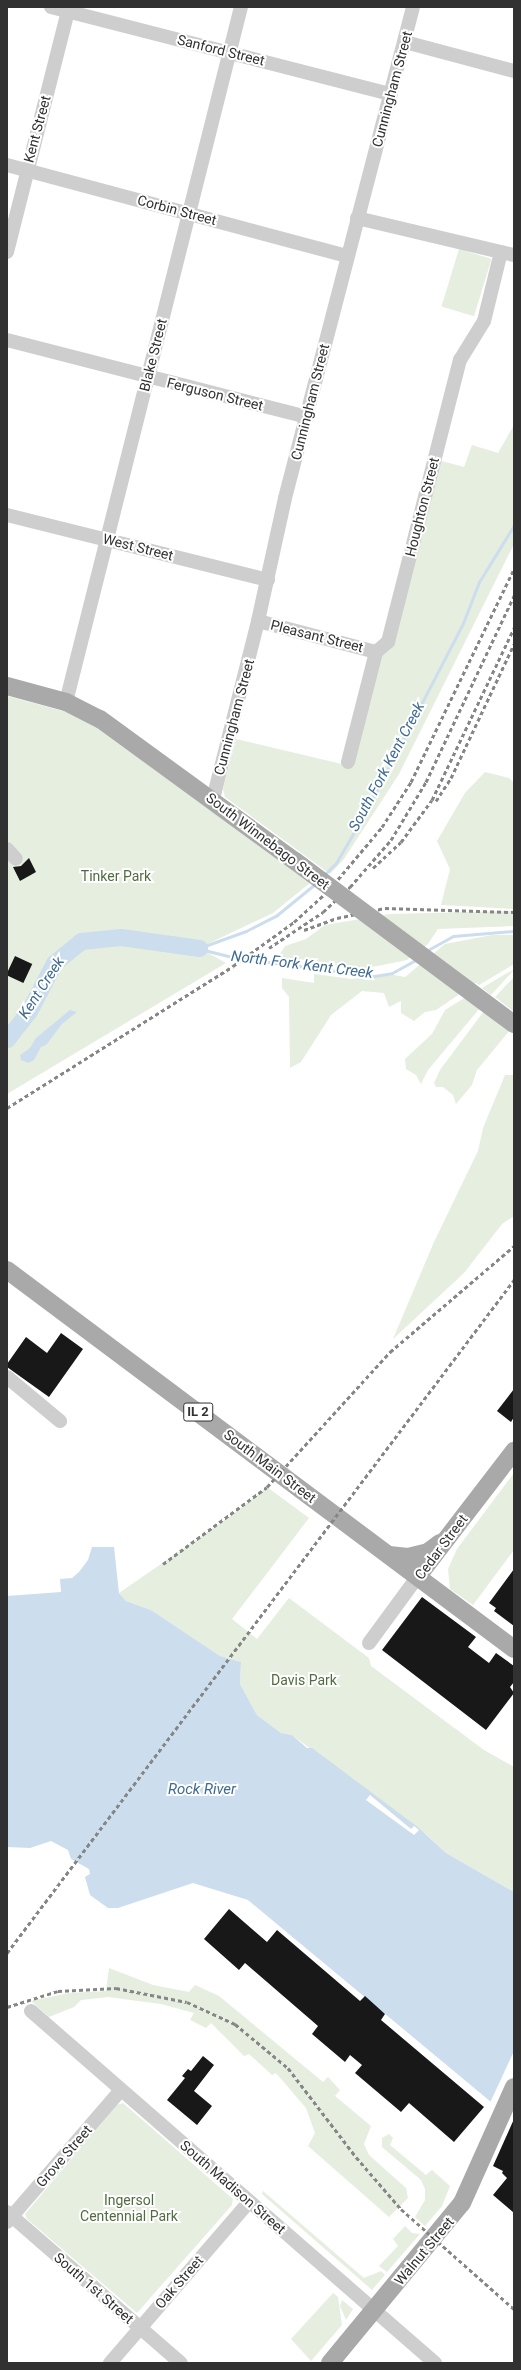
<!DOCTYPE html>
<html>
<head>
<meta charset="utf-8">
<style>
  body { margin:0 }
  #map { position:relative; width:521px; height:2370px; overflow:hidden; background:#fff; font-family:Roboto,sans-serif }
  div>[style] { position:absolute }
  [style*='--x'] { left:calc(var(--x)*1px); top:calc(var(--y)*1px); width:calc(var(--w)*1px); rotate:calc(var(--a)*1deg) }
  .green>* { inset:0; background:#e6eedf; transform-origin:0 0 }
  .water>* { inset:0; background:#ccdded }
  .pier>* { inset:0; background:#fff }
  .stream>* { height:3px; margin:-1.5px; padding:0 1.5px; transform-origin:1.5px; border-radius:1.5px; background:#ccdded }
  .river>* { height:17px; margin:-8.5px; padding:0 8.5px; transform-origin:8.5px; border-radius:8.5px; background:#ccdded }
  .building>* { inset:0; background:#181818; transform-origin:0 0 }
  .minor>* { height:14px; margin:-7px; padding:0 7px; transform-origin:7px; border-radius:7px; background:#cecece }
  .major>* { height:18px; margin:-9px; padding:0 9px; transform-origin:9px; border-radius:9px; background:#a9a9a9 }
  .rail>* { height:3px; margin-top:-1.5px; transform-origin:0; background:repeating-linear-gradient(90deg,#868686 0 4px,transparent 0 7px) }
  .major-bridge>* { height:18px; margin:-9px; padding:0 9px; transform-origin:9px; border-radius:9px; background:#a9a9a9 }
  span { translate:-50% -50%; white-space:nowrap; text-align:center; line-height:1.15; -webkit-text-stroke:4px #fff; paint-order:stroke }
  .shield-label span { padding:1px 3px; background:#fff; border:1px solid; border-radius:3px; -webkit-text-stroke-width:0 }
  .shield-label { font-size:13px; color:#313131; font-weight:700 }
  .street-label { font-size:14px; color:#313131 }
  .park-label { font-size:14px; color:#4f6d3e }
  .water-label { font-size:15px; color:#3e6a94; font-style:italic }
  .frame { position:absolute; inset:0; border:8px solid #313131; pointer-events:none }
</style>
</head>
<body>
<div id="map">
  <div class="green">
    <div style="left:459px;top:249px;width:34px;height:60px;rotate:17deg"></div>
    <div style="clip-path:polygon(514px 425px,514px 544px,399px 774px,344px 859px,330px 874px,225px 797px,223px 789px,236px 739px,346px 765px,438px 460px,464px 467px,472px 445px,498px 453px)"></div>
    <div style="clip-path:polygon(7px 696px,74px 714px,97px 728px,310px 883px,273px 913px,199px 948px,226px 963px,7px 1094px)"></div>
    <div style="clip-path:polygon(485px 772px,509px 778px,514px 783px,514px 909px,441px 905px,450px 869px,437px 841px,465px 793px)"></div>
    <div style="clip-path:polygon(514px 911px,514px 926px,438px 929px,428px 944px,407px 960px,357px 970px,329px 964px,277px 959px,285px 946px,306px 939px,325px 925px,390px 914px)"></div>
    <div style="clip-path:polygon(492px 935px,514px 935px,514px 964px,479px 985px,476px 983px,436px 1010px,425px 1012px,414px 1021px,401px 1013px,401px 1001px,389px 1007px,384px 993px,362px 991px,331px 1015px,301px 1062px,290px 1068px,289px 997px,282px 988px,282px 978px,314px 983px,314px 974px,352px 979px,394px 975px,405px 977px,445px 944px)"></div>
    <div style="clip-path:polygon(514px 970px,491px 995px,482px 988px,507px 973px)"></div>
    <div style="clip-path:polygon(514px 977px,514px 1012px,495px 997px)"></div>
    <div style="clip-path:polygon(466px 997px,480px 1008px,428px 1070px,421px 1084px,416px 1075px,406px 1069px,405px 1059px,432px 1034px,445px 1010px)"></div>
    <div style="clip-path:polygon(484px 1011px,510px 1030px,477px 1070px,472px 1085px,456px 1104px,453px 1095px,443px 1087px,436px 1087px,434px 1083px,440px 1070px)"></div>
    <div style="clip-path:polygon(505px 1075px,514px 1075px,514px 1216px,502px 1224px,464px 1273px,393px 1339px,434px 1242px,478px 1151px,483px 1128px)"></div>
    <div style="clip-path:polygon(514px 1473px,514px 1550px,473px 1605px,450px 1589px,448px 1569px,457px 1549px)"></div>
    <div style="clip-path:polygon(267px 1487px,309px 1518px,232px 1619px,257px 1639px,289px 1598px,369px 1658px,371px 1666px,484px 1750px,514px 1767px,514px 1892px,446px 1853px,426px 1834px,292px 1735px,281px 1733px,257px 1715px,240px 1684px,241px 1662px,220px 1656px,151px 1610px,126px 1601px,119px 1593px,232px 1515px)"></div>
    <div style="clip-path:polygon(109px 1968px,153px 1985px,189px 1992px,195px 1985px,219px 1996px,323px 2082px,328px 2077px,340px 2090px,335px 2096px,371px 2126px,364px 2144px,369px 2155px,406px 2188px,408px 2198px,389px 2217px,308px 2146px,315px 2133px,306px 2108px,276px 2073px,272px 2075px,249px 2054px,244px 2056px,211px 2023px,206px 2028px,190px 2020px,194px 2013px,161px 2004px,108px 1997px,81px 2000px,74px 2007px,49px 2017px,31px 2001px,69px 1993px,106px 1991px)"></div>
    <div style="clip-path:polygon(123px 2103px,233px 2199px,232px 2205px,137px 2313px,27px 2219px,25px 2214px,117px 2105px)"></div>
    <div style="clip-path:polygon(389px 2134px,393px 2138px,390px 2145px,426px 2175px,432px 2170px,450px 2186px,442px 2206px,425px 2226px,415px 2217px,425px 2200px,425px 2189px,421px 2180px,382px 2147px,382px 2138px)"></div>
    <div style="clip-path:polygon(263px 2191px,364px 2278px,381px 2271px,385px 2275px,372px 2290px,262px 2194px)"></div>
    <div style="clip-path:polygon(405px 2226px,412px 2233px,420px 2234px,387px 2272px,379px 2266px,398px 2246px,393px 2239px)"></div>
    <div style="clip-path:polygon(333px 2293px,338px 2297px,342px 2325px,311px 2361px,291px 2339px)"></div>
    <div style="clip-path:polygon(342px 2300px,353px 2309px,346px 2320px,340px 2306px)"></div>
  </div>
  <div class="water">
    <div style="clip-path:polygon(70px 1010px,77px 1012px,62px 1024px,46px 1045px,41px 1047px,34px 1060px,28px 1063px,21px 1060px,20px 1055px,30px 1048px,36px 1038px)"></div>
    <div style="clip-path:polygon(92px 1547px,114px 1547px,119px 1593px,126px 1601px,151px 1610px,220px 1656px,241px 1662px,240px 1684px,257px 1715px,281px 1733px,292px 1735px,307px 1748px,312px 1748px,419px 1828px,446px 1853px,514px 1892px,514px 2121px,248px 1900px,193px 1883px,118px 1908px,108px 1908px,90px 1895px,85px 1877px,90px 1874px,89px 1869px,71px 1859px,68px 1850px,51px 1841px,30px 1848px,7px 1847px,7px 1596px,61px 1592px,60px 1579px,72px 1578px,79px 1572px,88px 1560px)"></div>
  </div>
  <div class="pier">
    <div style="clip-path:polygon(370px 1795px,411px 1829px,414px 1826px,419px 1830px,414px 1835px,366px 1800px)"></div>
    <div style="clip-path:polygon(514px 2051px,514px 2118px,512px 2122px,489px 2105px)"></div>
  </div>
  <div class="stream">
    <div style="--x:324;--y:875;--w:17;--a:-45"></div>
    <div style="--x:336;--y:863;--w:48;--a:-59.7"></div>
    <div style="--x:360;--y:822;--w:224;--a:-62.6"></div>
    <div style="--x:463;--y:623;--w:44;--a:-68.7"></div>
    <div style="--x:479;--y:582;--w:67;--a:-58.4"></div>
    <div style="--x:199;--y:948;--w:50;--a:-19.9"></div>
    <div style="--x:246;--y:931;--w:35;--a:-27"></div>
    <div style="--x:277;--y:915;--w:49;--a:-39.2"></div>
    <div style="--x:200;--y:949;--w:32;--a:14"></div>
    <div style="--x:231;--y:957;--w:144;--a:7.6"></div>
    <div style="--x:374;--y:976;--w:18;--a:-9"></div>
    <div style="--x:392;--y:973;--w:29;--a:-29"></div>
    <div style="--x:426;--y:951;--w:31;--a:-29"></div>
    <div style="--x:453;--y:936;--w:61;--a:-4.7"></div>
  </div>
  <div class="river">
    <div style="--x:7;--y:1039;--w:36;--a:-52"></div>
    <div style="--x:29;--y:1011;--w:54;--a:-62.5"></div>
    <div style="--x:54;--y:963;--w:35;--a:-39"></div>
    <div style="--x:81;--y:941;--w:40;--a:-5.7"></div>
    <div style="--x:121;--y:937;--w:79;--a:8"></div>
  </div>
  <div class="building">
    <div style="clip-path:polygon(29px 858px,36px 872px,20px 881px,13px 867px,21px 866px)"></div>
    <div style="left:15px;top:956px;width:19px;height:21px;rotate:25deg"></div>
    <div style="clip-path:polygon(61px 1333px,83px 1349px,49px 1397px,7px 1367px,7px 1364px,26px 1337px,47px 1353px)"></div>
    <div style="clip-path:polygon(514px 1389px,514px 1417px,511px 1422px,497px 1411px)"></div>
    <div style="clip-path:polygon(514px 1569px,514px 1626px,494px 1611px,496px 1608px,489px 1603px)"></div>
    <div style="clip-path:polygon(422px 1597px,476px 1637px,468px 1647px,489px 1663px,496px 1653px,514px 1666px,514px 1682px,510px 1687px,514px 1693px,486px 1730px,382px 1650px)"></div>
    <div style="clip-path:polygon(229px 1909px,267px 1942px,277px 1930px,360px 2001px,365px 1996px,385px 2014px,381px 2020px,484px 2107px,454px 2142px,409px 2103px,401px 2112px,355px 2073px,362px 2065px,350px 2055px,345px 2062px,312px 2034px,318px 2026px,245px 1963px,239px 1970px,204px 1939px)"></div>
    <div style="clip-path:polygon(203px 2056px,214px 2065px,194px 2091px,212px 2106px,197px 2125px,167px 2100px,185px 2078px,182px 2076px,188px 2069px,191px 2071px)"></div>
    <div style="clip-path:polygon(514px 2119px,514px 2213px,493px 2195px,507px 2178px,502px 2173px,503px 2171px,493px 2166px)"></div>
  </div>
  <div class="minor">
    <div style="--x:51;--y:7;--w:351;--a:14.4"></div>
    <div style="--x:405;--y:42;--w:113;--a:14.9"></div>
    <div style="--x:7;--y:165;--w:352;--a:15"></div>
    <div style="--x:357;--y:218;--w:161;--a:13.3"></div>
    <div style="--x:7;--y:252;--w:253;--a:-75.8"></div>
    <div style="--x:7;--y:340;--w:310;--a:14.4"></div>
    <div style="--x:7;--y:515;--w:269;--a:14"></div>
    <div style="--x:258;--y:621;--w:122;--a:14.7"></div>
    <div style="--x:66;--y:702;--w:717;--a:-75.87"></div>
    <div style="--x:348;--y:762;--w:114;--a:-75.7"></div>
    <div style="--x:376;--y:652;--w:16;--a:-40"></div>
    <div style="--x:388;--y:642;--w:291;--a:-75.7"></div>
    <div style="--x:460;--y:360;--w:46;--a:-58.4"></div>
    <div style="--x:484;--y:321;--w:71;--a:-76.2"></div>
    <div style="--x:213;--y:799;--w:184;--a:-75.8"></div>
    <div style="--x:258;--y:621;--w:126;--a:-77.6"></div>
    <div style="--x:285;--y:498;--w:507;--a:-75.39"></div>
    <div style="--x:7;--y:849;--w:13;--a:48"></div>
    <div style="--x:7;--y:1377;--w:69;--a:39.7"></div>
    <div style="--x:369;--y:1643;--w:83;--a:-53.8"></div>
    <div style="--x:31;--y:2011;--w:536;--a:41.07"></div>
    <div style="--x:7;--y:2212;--w:230;--a:41"></div>
    <div style="--x:7;--y:2222;--w:174;--a:-49.2"></div>
    <div style="--x:110;--y:2363;--w:213;--a:-49.2"></div>
  </div>
  <div class="major">
    <div style="--x:7;--y:686;--w:61;--a:15.2"></div>
    <div style="--x:66;--y:702;--w:38;--a:27"></div>
    <div style="--x:100;--y:719;--w:241;--a:36.1"></div>
    <div style="--x:7;--y:1270;--w:633;--a:36.78"></div>
    <div style="--x:389;--y:1555;--w:19;--a:6"></div>
    <div style="--x:408;--y:1557;--w:21;--a:-14"></div>
    <div style="--x:428;--y:1552;--w:15;--a:-37"></div>
    <div style="--x:418;--y:1576;--w:158;--a:-52.5"></div>
    <div style="--x:330;--y:2363;--w:207;--a:-50.5"></div>
    <div style="--x:462;--y:2203;--w:127;--a:-65.9"></div>
  </div>
  <div class="rail">
    <div style="--x:436;--y:801;--w:27;--a:-57"></div>
    <div style="--x:451;--y:778;--w:148;--a:-64.8"></div>
    <div style="--x:373;--y:868;--w:38;--a:-43"></div>
    <div style="--x:401;--y:842;--w:52;--a:-53.6"></div>
    <div style="--x:432;--y:800;--w:191;--a:-64.5"></div>
    <div style="--x:304;--y:930;--w:35;--a:-20"></div>
    <div style="--x:337;--y:918;--w:49;--a:-11.8"></div>
    <div style="--x:385;--y:908;--w:129;--a:1.8"></div>
    <div style="--x:269;--y:948;--w:65;--a:-33.7"></div>
    <div style="--x:323;--y:912;--w:37;--a:-43"></div>
    <div style="--x:350;--y:887;--w:62;--a:-48.9"></div>
    <div style="--x:391;--y:840;--w:68;--a:-58.9"></div>
    <div style="--x:426;--y:782;--w:206;--a:-64.7"></div>
    <div style="--x:7;--y:1108;--w:267;--a:-32.1"></div>
    <div style="--x:233;--y:966;--w:75;--a:-35.8"></div>
    <div style="--x:294;--y:922;--w:47;--a:-42.4"></div>
    <div style="--x:329;--y:890;--w:82;--a:-49.9"></div>
    <div style="--x:382;--y:827;--w:54;--a:-57.2"></div>
    <div style="--x:411;--y:782;--w:237;--a:-64.2"></div>
    <div style="--x:163;--y:1564;--w:129;--a:-36.5"></div>
    <div style="--x:267;--y:1487;--w:183;--a:-47.7"></div>
    <div style="--x:390;--y:1352;--w:163;--a:-40.5"></div>
    <div style="--x:7;--y:1953;--w:843;--a:-53.01"></div>
    <div style="--x:7;--y:2007;--w:53;--a:-17.4"></div>
    <div style="--x:58;--y:1991;--w:58;--a:-3"></div>
    <div style="--x:116;--y:1988;--w:72;--a:11.2"></div>
    <div style="--x:187;--y:2002;--w:53;--a:24.6"></div>
    <div style="--x:235;--y:2024;--w:69;--a:39.7"></div>
    <div style="--x:288;--y:2068;--w:112;--a:52.6"></div>
    <div style="--x:356;--y:2157;--w:69;--a:49.1"></div>
    <div style="--x:401;--y:2209;--w:151;--a:41.5"></div>
  </div>
  <div class="major-bridge">
    <div style="--x:295;--y:861;--w:273;--a:36.7"></div>
  </div>
  <div class="shield-label">
    <span style="left:198px;top:1412px">IL 2</span>
  </div>
  <div class="street-label">
    <span style="left:221px;top:50px;rotate:14deg">Sanford Street</span>
    <span style="left:392px;top:89px;rotate:-75deg">Cunningham Street</span>
    <span style="left:37px;top:129px;rotate:-75deg">Kent Street</span>
    <span style="left:177px;top:210px;rotate:15deg">Corbin Street</span>
    <span style="left:153px;top:355px;rotate:-76deg">Blake Street</span>
    <span style="left:215px;top:394px;rotate:14deg">Ferguson Street</span>
    <span style="left:310px;top:402px;rotate:-76deg">Cunningham Street</span>
    <span style="left:422px;top:507px;rotate:-76deg">Houghton Street</span>
    <span style="left:138px;top:547px;rotate:14deg">West Street</span>
    <span style="left:317px;top:636px;rotate:14deg">Pleasant Street</span>
    <span style="left:234px;top:717px;rotate:-75deg">Cunningham Street</span>
    <span style="left:268px;top:841px;rotate:37deg">South Winnebago Street</span>
    <span style="left:270px;top:1466px;rotate:37deg">South Main Street</span>
    <span style="left:441px;top:1547px;rotate:-53deg">Cedar Street</span>
    <span style="left:64px;top:2156px;rotate:-49deg">Grove Street</span>
    <span style="left:233px;top:2187px;rotate:41deg">South Madison Street</span>
    <span style="left:424px;top:2251px;rotate:-50deg">Walnut Street</span>
    <span style="left:179px;top:2282px;rotate:-49deg">Oak Street</span>
    <span style="left:94px;top:2288px;rotate:41deg">South 1st Street</span>
  </div>
  <div class="park-label">
    <span style="left:116px;top:876px">Tinker Park</span>
    <span style="left:304px;top:1680px">Davis Park</span>
    <span style="left:129px;top:2208px">Ingersol<br>Centennial Park</span>
  </div>
  <div class="water-label">
    <span style="left:387px;top:767px;rotate:-62deg">South Fork Kent Creek</span>
    <span style="left:302px;top:965px;rotate:7deg">North Fork Kent Creek</span>
    <span style="left:42px;top:988px;rotate:-57deg">Kent Creek</span>
    <span style="left:202px;top:1790px">Rock River</span>
  </div>
  <div class="frame"></div>
</div>
</body>
</html>
